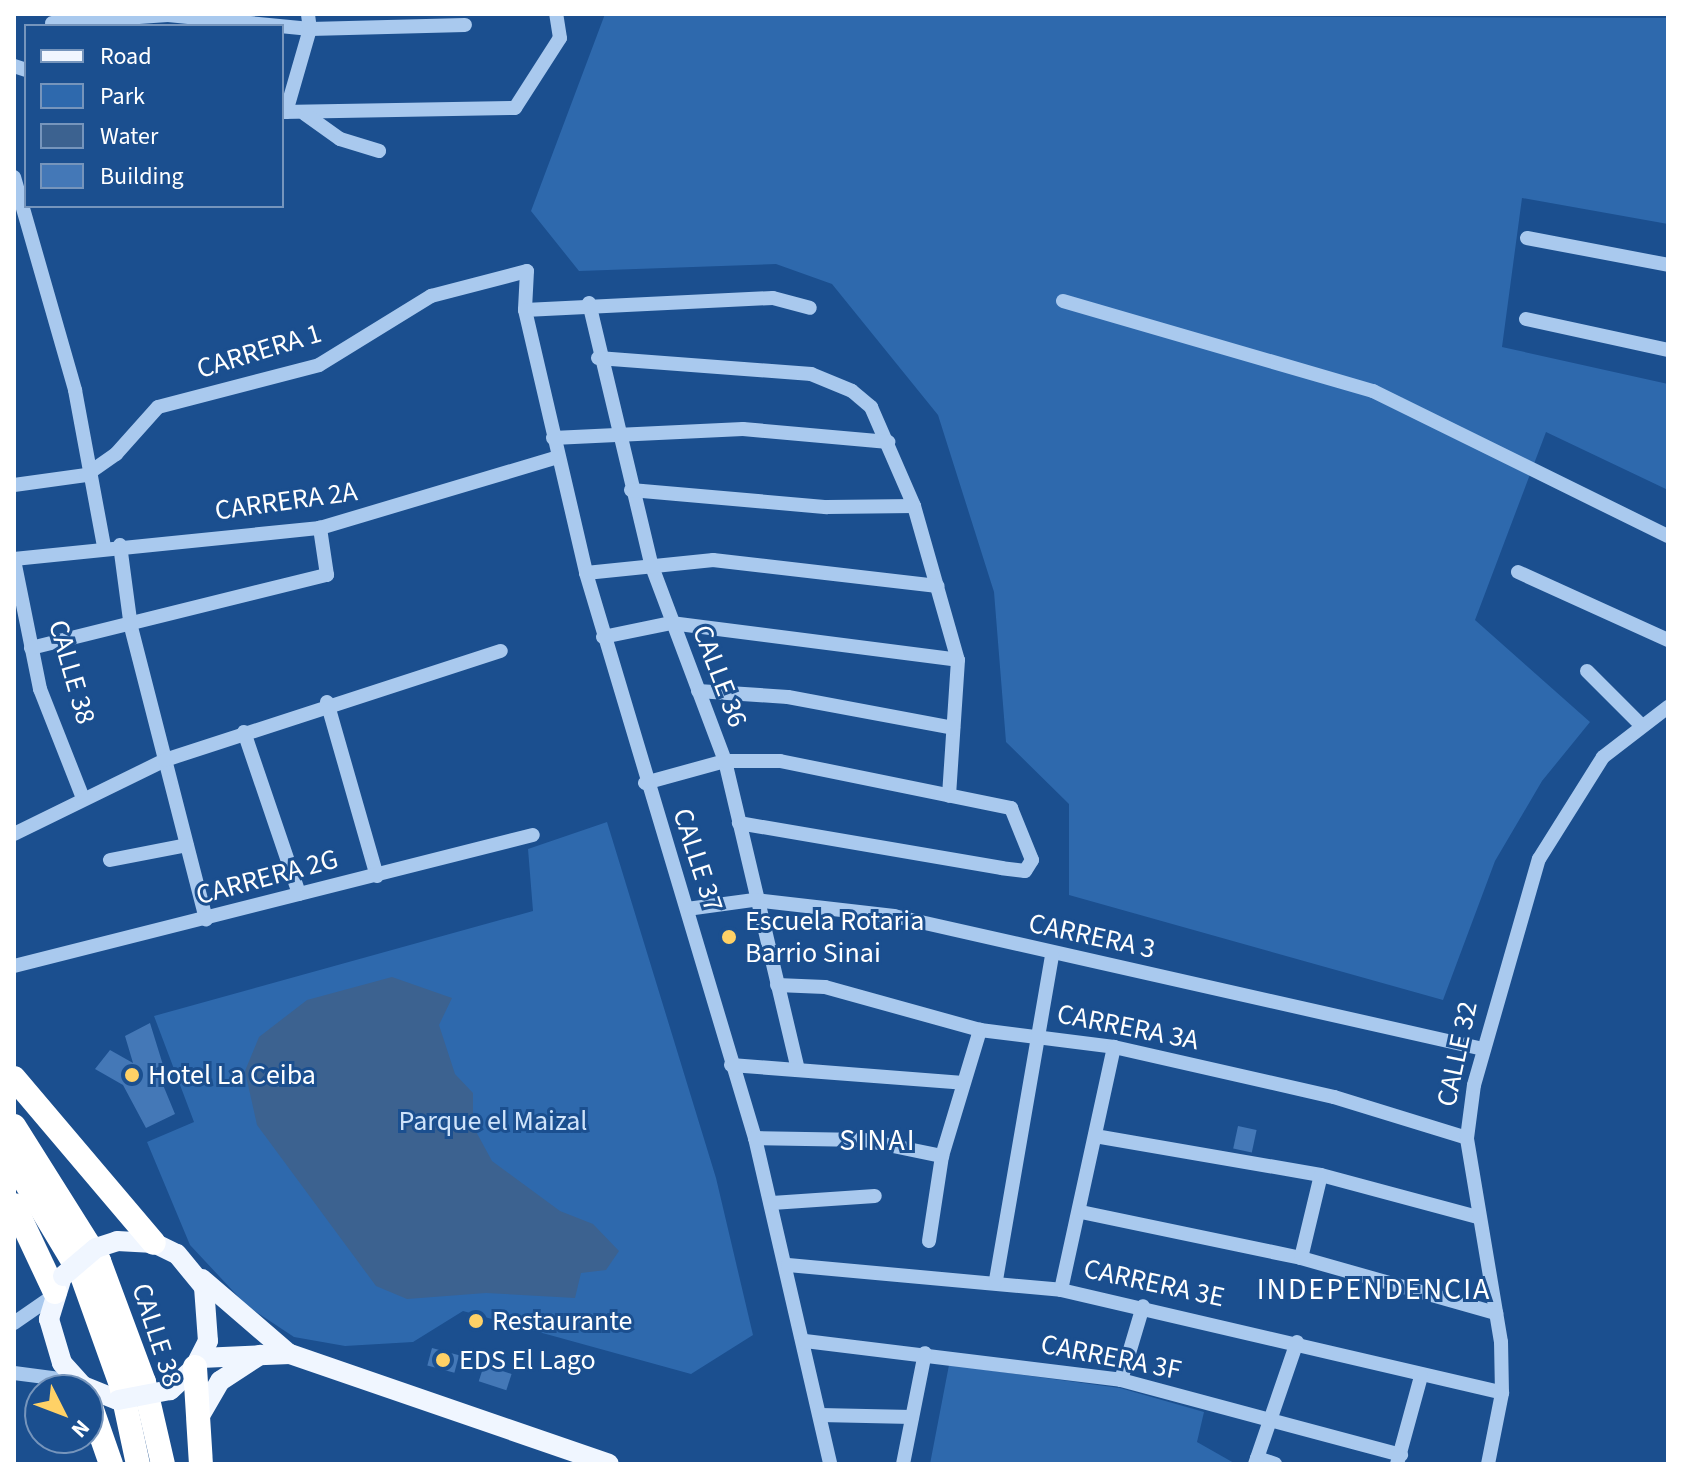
<!DOCTYPE html>
<html>
<head>
<meta charset="utf-8">
<style>
  body { margin:0 }
  #map { position:relative; width:1682px; height:1478px; overflow:hidden; background:#1b4f8f; font-family:"Source Sans 3",sans-serif }
  div>[style] { position:absolute }
  [style*='--x'] { left:calc(var(--x)*1px); top:calc(var(--y)*1px); width:calc(var(--w)*1px); rotate:calc(var(--a)*1deg) }
  .green>* { inset:0; background:#2e69ad }
  .water>* { inset:0; background:#3c6290 }
  .building>* { inset:0; background:#4478b7; transform-origin:0 0 }
  .minor>* { height:14px; margin:-7px; padding:0 7px; transform-origin:7px; border-radius:7px; background:#a9c9ee }
  .major>* { height:20px; margin:-10px; padding:0 10px; transform-origin:10px; border-radius:10px; background:#f0f6ff }
  .highway>* { height:24px; margin:-12px; padding:0 12px; transform-origin:12px; border-radius:12px; background:#fff }
  .major-bridge>* { height:20px; margin:-10px; padding:0 10px; transform-origin:10px; border-radius:10px; background:#f0f6ff }
  .dots>* { width:22px; height:22px; translate:-50% -50%; box-sizing:border-box; border:4px solid #1b4f8f; border-radius:50% }
  span { translate:-50% -50%; white-space:nowrap; text-align:center; line-height:1.15; -webkit-text-stroke:6px #1b4f8f; paint-order:stroke }
  .street-label { font-size:28px; color:#fff }
  .poi-label { font-size:28px; color:#fff }
  .left { translate:0 -50%; text-align:left }
  .park-label { font-size:28px; color:#cfe3fa }
  .neighbourhood-label { font-size:30px; color:#fff; letter-spacing:2px }
  .frame { position:absolute; inset:0; border:16px solid #fff; pointer-events:none }
  .legend { position:absolute; left:24px; top:24px; width:260px; height:184px; box-sizing:border-box; background:#1b4f8f; border:2px solid #7695bc; margin:0; padding:10px 14px; list-style:none; font-size:24px; color:#fff }
  .legend li { display:flex; align-items:center; gap:16px; height:40px }
  .legend b { width:40px; border:2px solid #7695bc }
  .north { position:absolute; left:24px; top:1374px; width:80px; height:80px; box-sizing:border-box; background:#1b4f8f; border:2px solid #7695bc; border-radius:50%; rotate:132deg; font-size:22px; font-weight:700; line-height:32px; text-align:center; color:#fff }
  .north::after { content:''; display:block; margin:auto; width:28px; height:36px; background:#ffd166; clip-path:polygon(50% 0,100% 100%,50% 72%,0 100%) }
</style>
</head>
<body>
<div id="map">
  <div class="green">
    <div style="clip-path:polygon(605px 14px,1668px 18px,1668px 224px,1522px 198px,1502px 347px,1668px 384px,1668px 490px,1546px 432px,1475px 620px,1590px 722px,1542px 781px,1495px 861px,1443px 1000px,1069px 895px,1069px 804px,1006px 742px,994px 592px,938px 415px,832px 284px,776px 264px,579px 271px,531px 211px)"></div>
    <div style="clip-path:polygon(607px 822px,716px 1178px,753px 1335px,691px 1374px,463px 1311px,413px 1342px,345px 1346px,294px 1337px,247px 1306px,190px 1245px,147px 1142px,194px 1122px,154px 1016px,533px 911px,528px 849px)"></div>
    <div style="clip-path:polygon(949px 1365px,1120px 1388px,1204px 1412px,1197px 1442px,1234px 1463px,930px 1464px)"></div>
  </div>
  <div class="water">
    <div style="clip-path:polygon(392px 977px,452px 998px,439px 1025px,455px 1074px,473px 1093px,473px 1126px,492px 1161px,560px 1211px,593px 1224px,619px 1251px,606px 1270px,581px 1273px,575px 1298px,486px 1293px,407px 1299px,376px 1286px,257px 1125px,245px 1071px,259px 1037px,307px 1000px)"></div>
  </div>
  <div class="building">
    <div style="clip-path:polygon(150px 1023px,163px 1065px,156px 1068px,175px 1114px,146px 1128px,123px 1085px,95px 1069px,110px 1050px,133px 1063px,125px 1036px)"></div>
    <div style="left:1238px;top:1126px;width:19px;height:23px;rotate:12deg"></div>
    <div style="left:432px;top:1348px;width:28px;height:18px;rotate:15deg"></div>
    <div style="left:484px;top:1365px;width:29px;height:17px;rotate:18deg"></div>
  </div>
  <div class="minor">
    <div style="--x:52;--y:23;--w:116;--a:-3.9"></div>
    <div style="--x:168;--y:15;--w:143;--a:5.6"></div>
    <div style="--x:310;--y:29;--w:155;--a:-1.5"></div>
    <div style="--x:14;--y:66;--w:13;--a:18"></div>
    <div style="--x:282;--y:112;--w:233;--a:-1"></div>
    <div style="--x:515;--y:108;--w:83;--a:-57.3"></div>
    <div style="--x:560;--y:38;--w:24;--a:-99"></div>
    <div style="--x:286;--y:112;--w:86;--a:-73.9"></div>
    <div style="--x:310;--y:29;--w:15;--a:-98"></div>
    <div style="--x:305;--y:114;--w:43;--a:35.5"></div>
    <div style="--x:340;--y:139;--w:41;--a:17.1"></div>
    <div style="--x:14;--y:177;--w:222;--a:74"></div>
    <div style="--x:75;--y:390;--w:159;--a:79.5"></div>
    <div style="--x:1527;--y:238;--w:144;--a:10.8"></div>
    <div style="--x:1063;--y:301;--w:323;--a:16.2"></div>
    <div style="--x:1373;--y:391;--w:329;--a:26.2"></div>
    <div style="--x:589;--y:303;--w:268;--a:76.6"></div>
    <div style="--x:651;--y:564;--w:210;--a:69.4"></div>
    <div style="--x:725;--y:761;--w:317;--a:76.7"></div>
    <div style="--x:525;--y:310;--w:248;--a:-2.8"></div>
    <div style="--x:773;--y:298;--w:38;--a:15"></div>
    <div style="--x:1526;--y:319;--w:145;--a:12.3"></div>
    <div style="--x:598;--y:358;--w:214;--a:4.3"></div>
    <div style="--x:811;--y:374;--w:44;--a:22.5"></div>
    <div style="--x:852;--y:391;--w:25;--a:40"></div>
    <div style="--x:871;--y:407;--w:108;--a:66.5"></div>
    <div style="--x:914;--y:506;--w:160;--a:74.1"></div>
    <div style="--x:958;--y:660;--w:136;--a:93.8"></div>
    <div style="--x:553;--y:438;--w:190;--a:-2.7"></div>
    <div style="--x:743;--y:429;--w:146;--a:5.1"></div>
    <div style="--x:14;--y:485;--w:73;--a:-7.9"></div>
    <div style="--x:86;--y:475;--w:37;--a:-35"></div>
    <div style="--x:116;--y:454;--w:63;--a:-48.2"></div>
    <div style="--x:158;--y:407;--w:166;--a:-14.6"></div>
    <div style="--x:319;--y:365;--w:132;--a:-31.6"></div>
    <div style="--x:431;--y:296;--w:99;--a:-14.6"></div>
    <div style="--x:527;--y:271;--w:39;--a:93"></div>
    <div style="--x:525;--y:310;--w:270;--a:76.9"></div>
    <div style="--x:586;--y:573;--w:590;--a:73.35"></div>
    <div style="--x:755;--y:1138;--w:335;--a:77"></div>
    <div style="--x:631;--y:490;--w:197;--a:5"></div>
    <div style="--x:827;--y:507;--w:87;--a:-0.7"></div>
    <div style="--x:120;--y:545;--w:83;--a:82.4"></div>
    <div style="--x:131;--y:627;--w:302;--a:75.6"></div>
    <div style="--x:14;--y:559;--w:308;--a:-5.8"></div>
    <div style="--x:320;--y:528;--w:248;--a:-16.6"></div>
    <div style="--x:14;--y:560;--w:132;--a:78.6"></div>
    <div style="--x:40;--y:689;--w:117;--a:68.5"></div>
    <div style="--x:1518;--y:572;--w:165;--a:24.4"></div>
    <div style="--x:586;--y:573;--w:128;--a:-5.8"></div>
    <div style="--x:713;--y:560;--w:226;--a:6.6"></div>
    <div style="--x:603;--y:637;--w:69;--a:-11.6"></div>
    <div style="--x:671;--y:623;--w:289;--a:7.3"></div>
    <div style="--x:31;--y:648;--w:305;--a:-13.9"></div>
    <div style="--x:327;--y:575;--w:48;--a:-98.5"></div>
    <div style="--x:1587;--y:671;--w:76;--a:45"></div>
    <div style="--x:698;--y:691;--w:90;--a:3.8"></div>
    <div style="--x:788;--y:697;--w:168;--a:10.6"></div>
    <div style="--x:327;--y:702;--w:181;--a:74"></div>
    <div style="--x:244;--y:732;--w:171;--a:71.2"></div>
    <div style="--x:645;--y:783;--w:83;--a:-15.4"></div>
    <div style="--x:725;--y:761;--w:55;--a:0"></div>
    <div style="--x:780;--y:761;--w:236;--a:11.5"></div>
    <div style="--x:1011;--y:808;--w:56;--a:68"></div>
    <div style="--x:1032;--y:860;--w:13;--a:122"></div>
    <div style="--x:1025;--y:871;--w:23;--a:-173"></div>
    <div style="--x:1002;--y:868;--w:267;--a:-170.3"></div>
    <div style="--x:14;--y:834;--w:168;--a:-26.1"></div>
    <div style="--x:165;--y:760;--w:353;--a:-18"></div>
    <div style="--x:110;--y:860;--w:78;--a:-11"></div>
    <div style="--x:687;--y:909;--w:68;--a:-7.7"></div>
    <div style="--x:754;--y:900;--w:141;--a:6.5"></div>
    <div style="--x:894;--y:916;--w:604;--a:12.72"></div>
    <div style="--x:14;--y:966;--w:535;--a:-14.17"></div>
    <div style="--x:777;--y:985;--w:48;--a:2.4"></div>
    <div style="--x:825;--y:987;--w:161;--a:15.5"></div>
    <div style="--x:980;--y:1030;--w:135;--a:7.2"></div>
    <div style="--x:1114;--y:1047;--w:226;--a:12.8"></div>
    <div style="--x:1334;--y:1097;--w:139;--a:17.1"></div>
    <div style="--x:731;--y:1065;--w:233;--a:4.4"></div>
    <div style="--x:1095;--y:1136;--w:229;--a:9.8"></div>
    <div style="--x:1321;--y:1175;--w:163;--a:15"></div>
    <div style="--x:755;--y:1138;--w:109;--a:1.1"></div>
    <div style="--x:864;--y:1140;--w:80;--a:11.6"></div>
    <div style="--x:772;--y:1203;--w:103;--a:-3.9"></div>
    <div style="--x:1081;--y:1212;--w:225;--a:11.8"></div>
    <div style="--x:1301;--y:1258;--w:203;--a:15.8"></div>
    <div style="--x:929;--y:1241;--w:86;--a:-81.3"></div>
    <div style="--x:942;--y:1156;--w:132;--a:-73.2"></div>
    <div style="--x:1301;--y:1258;--w:85;--a:-76.5"></div>
    <div style="--x:788;--y:1265;--w:274;--a:5.2"></div>
    <div style="--x:1061;--y:1290;--w:453;--a:13.1"></div>
    <div style="--x:996;--y:1280;--w:330;--a:-80.2"></div>
    <div style="--x:1061;--y:1290;--w:249;--a:-77.7"></div>
    <div style="--x:14;--y:1323;--w:47;--a:-34.7"></div>
    <div style="--x:805;--y:1341;--w:318;--a:7"></div>
    <div style="--x:1121;--y:1380;--w:290;--a:15"></div>
    <div style="--x:14;--y:1373;--w:63;--a:7.4"></div>
    <div style="--x:1121;--y:1380;--w:77;--a:-73.4"></div>
    <div style="--x:820;--y:1415;--w:92;--a:1.2"></div>
    <div style="--x:1257;--y:1458;--w:19;--a:18"></div>
    <div style="--x:903;--y:1464;--w:113;--a:-78.8"></div>
    <div style="--x:1255;--y:1464;--w:129;--a:-71"></div>
    <div style="--x:1397;--y:1464;--w:91;--a:-74.7"></div>
    <div style="--x:1488;--y:1464;--w:72;--a:-78.8"></div>
    <div style="--x:1502;--y:1393;--w:51;--a:-91.1"></div>
    <div style="--x:1501;--y:1342;--w:207;--a:-99.5"></div>
    <div style="--x:1467;--y:1138;--w:53;--a:-82.5"></div>
    <div style="--x:1474;--y:1085;--w:235;--a:-74"></div>
    <div style="--x:1539;--y:859;--w:120;--a:-57.9"></div>
    <div style="--x:1603;--y:757;--w:82;--a:-37.6"></div>
  </div>
  <div class="major">
    <div style="--x:117;--y:1241;--w:37;--a:3"></div>
    <div style="--x:154;--y:1243;--w:25;--a:26"></div>
    <div style="--x:177;--y:1254;--w:43;--a:50.7"></div>
    <div style="--x:204;--y:1287;--w:54;--a:85.8"></div>
    <div style="--x:208;--y:1341;--w:29;--a:117"></div>
    <div style="--x:195;--y:1367;--w:34;--a:137"></div>
    <div style="--x:202;--y:1279;--w:112;--a:40.7"></div>
    <div style="--x:61;--y:1280;--w:41;--a:107.1"></div>
    <div style="--x:49;--y:1319;--w:46;--a:73.5"></div>
    <div style="--x:62;--y:1363;--w:31;--a:48"></div>
    <div style="--x:83;--y:1386;--w:38;--a:22"></div>
    <div style="--x:201;--y:1358;--w:89;--a:-2.6"></div>
    <div style="--x:290;--y:1354;--w:337;--a:19"></div>
    <div style="--x:198;--y:1419;--w:44;--a:-59.9"></div>
    <div style="--x:220;--y:1381;--w:48;--a:-33"></div>
  </div>
  <div class="highway">
    <div style="--x:14;--y:1078;--w:216;--a:49.7"></div>
    <div style="--x:14;--y:1126;--w:160;--a:57.8"></div>
    <div style="--x:99;--y:1261;--w:129;--a:69.6"></div>
    <div style="--x:144;--y:1382;--w:84;--a:77"></div>
    <div style="--x:14;--y:1163;--w:132;--a:59"></div>
    <div style="--x:82;--y:1276;--w:116;--a:70.3"></div>
    <div style="--x:121;--y:1385;--w:81;--a:77.9"></div>
    <div style="--x:14;--y:1205;--w:96;--a:64.8"></div>
    <div style="--x:195;--y:1367;--w:97;--a:86.5"></div>
    <div style="--x:88;--y:1398;--w:70;--a:70.8"></div>
  </div>
  <div class="major-bridge">
    <div style="--x:63;--y:1276;--w:43;--a:-40.3"></div>
    <div style="--x:96;--y:1248;--w:22;--a:-18"></div>
    <div style="--x:118;--y:1400;--w:53;--a:-10.9"></div>
  </div>
  <div class="dots">
    <div style="left:729px;top:937px;background:#ffd166"></div>
    <div style="left:132px;top:1075px;background:#ffd166"></div>
    <div style="left:476px;top:1321px;background:#ffd166"></div>
    <div style="left:443px;top:1360px;background:#ffd166"></div>
  </div>
  <div class="street-label">
    <span style="left:259px;top:351px;rotate:-17deg">CARRERA 1</span>
    <span style="left:286px;top:501px;rotate:-8deg">CARRERA 2A</span>
    <span style="left:72px;top:672px;rotate:74deg">CALLE 38</span>
    <span style="left:720px;top:676px;rotate:69deg">CALLE 36</span>
    <span style="left:698px;top:860px;rotate:72deg">CALLE 37</span>
    <span style="left:267px;top:877px;rotate:-15deg">CARRERA 2G</span>
    <span style="left:1092px;top:936px;rotate:12deg">CARRERA 3</span>
    <span style="left:1128px;top:1027px;rotate:11deg">CARRERA 3A</span>
    <span style="left:1457px;top:1054px;rotate:-78deg">CALLE 32</span>
    <span style="left:1154px;top:1283px;rotate:12deg">CARRERA 3E</span>
    <span style="left:157px;top:1335px;rotate:72deg">CALLE 38</span>
    <span style="left:1111px;top:1357px;rotate:11deg">CARRERA 3F</span>
  </div>
  <div class="poi-label">
    <span class="left" style="left:745px;top:937px">Escuela Rotaria<br>Barrio Sinai</span>
    <span class="left" style="left:148px;top:1075px">Hotel La Ceiba</span>
    <span class="left" style="left:492px;top:1321px">Restaurante</span>
    <span class="left" style="left:459px;top:1360px">EDS El Lago</span>
  </div>
  <div class="park-label">
    <span style="left:493px;top:1121px">Parque el Maizal</span>
  </div>
  <div class="neighbourhood-label">
    <span style="left:878px;top:1141px">SINAI</span>
    <span style="left:1374px;top:1290px">INDEPENDENCIA</span>
  </div>
  <div class="frame"></div>
  <ul class="legend">
  <li><b style="height:10px;background:#f0f6ff"></b>Road</li>
  <li><b style="height:22px;background:#2e69ad"></b>Park</li>
  <li><b style="height:22px;background:#3c6290"></b>Water</li>
  <li><b style="height:22px;background:#4478b7"></b>Building</li>
  </ul>
  <div class="north">N</div>
</div>
</body>
</html>
